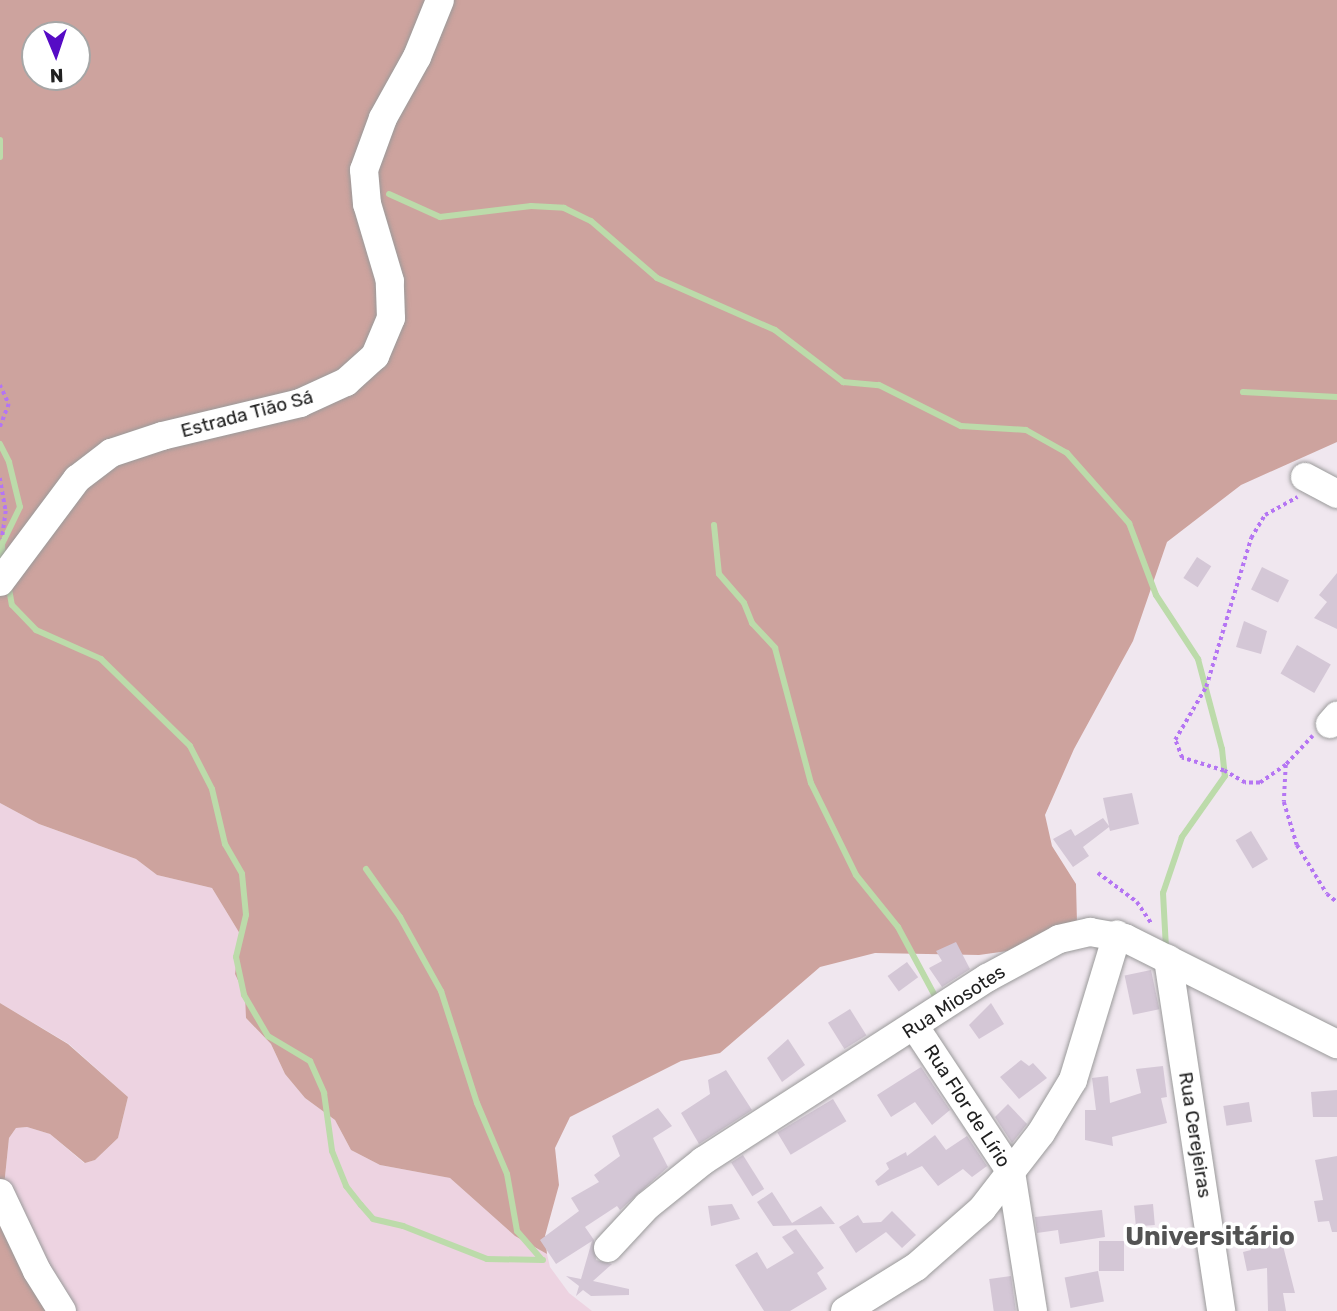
<!DOCTYPE html>
<html>
<head>
<meta charset="utf-8">
<style>
  body { margin:0 }
  #map { position:relative; width:1337px; height:1311px; overflow:hidden; background:#f0e7ef; font-family:Rubik,sans-serif }
  div>[style] { position:absolute }
  [style*='--x'] { left:calc(var(--x)*1px); top:calc(var(--y)*1px); width:calc(var(--w)*1px); rotate:calc(var(--a)*1deg) }
  .farmland>* { inset:0; background:#edd3e1 }
  .forest>* { inset:0; background:#cda39e }
  .stream>* { height:6px; margin:-3px; padding:0 3px; transform-origin:3px; border-radius:3px; background:#bcdbaa }
  .building>* { inset:0; background:#d4c7d6; transform-origin:0 0 }
  .path>* { height:3.5px; margin-top:-1.75px; transform-origin:0; background:repeating-linear-gradient(90deg,#b575f3 0 3.5px,transparent 0 7px) }
  .roads { filter:drop-shadow(0 0 2px #9a9a9a) drop-shadow(0 0 2px #9a9a9a) }
  .minor>* { height:28px; margin:-14px; padding:0 14px; transform-origin:14px; border-radius:14px; background:#fff }
  span { translate:-50% -50%; white-space:nowrap; text-align:center; line-height:1.15; -webkit-text-stroke:7px #fff; paint-order:stroke }
  .street-label { font-size:19px; color:#202020 }
  .district-label { font-size:26px; color:#535353; font-weight:700 }
  .north { position:absolute; left:21px; top:21px; width:70px; height:70px; box-sizing:border-box; background:#fff; border:2px solid #a6a6a6; border-radius:50%; rotate:178deg; font-size:19px; font-weight:700; line-height:28px; text-align:center; color:#202020 }
  .north::after { content:''; display:block; margin:auto; width:24px; height:32px; background:#560bc5; clip-path:polygon(50% 0,100% 100%,50% 72%,0 100%) }
</style>
</head>
<body>
<div id="map">
  <div class="farmland">
    <div style="clip-path:polygon(0 803px,39px 824px,136px 859px,157px 875px,212px 888px,240px 934px,235px 974px,246px 995px,246px 1018px,271px 1044px,285px 1074px,305px 1098px,335px 1120px,351px 1150px,380px 1165px,450px 1178px,515px 1236px,547px 1254px,550px 1267px,569px 1293px,592px 1311px,67px 1311px,3px 1196px,9px 1138px,16px 1128px,27px 1127px,50px 1134px,84px 1163px,95px 1160px,118px 1138px,128px 1097px,69px 1044px,0 1003px)"></div>
  </div>
  <div class="forest">
    <div style="clip-path:polygon(evenodd,0 0,1337px 0,1337px 442px,1241px 485px,1167px 542px,1133px 641px,1074px 749px,1045px 815px,1052px 846px,1076px 884px,1077px 923px,1037px 947px,979px 955px,875px 953px,820px 967px,720px 1053px,681px 1061px,570px 1117px,555px 1148px,559px 1185px,545px 1236px,547px 1254px,515px 1236px,450px 1178px,380px 1165px,351px 1150px,335px 1120px,305px 1098px,285px 1074px,271px 1044px,246px 1018px,245px 995px,235px 974px,240px 934px,212px 888px,157px 875px,136px 859px,39px 824px,0 803px,0 0,35px 35px,77px 35px,77px 77px,35px 77px,35px 35px)"></div>
    <div style="clip-path:polygon(0 1003px,68px 1044px,128px 1097px,118px 1138px,95px 1160px,85px 1163px,50px 1134px,27px 1127px,16px 1128px,9px 1138px,3px 1196px,67px 1311px,0 1311px)"></div>
  </div>
  <div class="stream">
    <div style="--x:0;--y:140;--w:17;--a:90"></div>
    <div style="--x:389;--y:194;--w:56;--a:24.3"></div>
    <div style="--x:440;--y:217;--w:92;--a:-6.9"></div>
    <div style="--x:531;--y:206;--w:33;--a:3"></div>
    <div style="--x:564;--y:208;--w:30;--a:26"></div>
    <div style="--x:591;--y:221;--w:87;--a:40.8"></div>
    <div style="--x:657;--y:278;--w:129;--a:23.8"></div>
    <div style="--x:775;--y:330;--w:86;--a:37.4"></div>
    <div style="--x:843;--y:382;--w:36;--a:5"></div>
    <div style="--x:879;--y:385;--w:92;--a:26.6"></div>
    <div style="--x:961;--y:426;--w:65;--a:3.5"></div>
    <div style="--x:1026;--y:430;--w:47;--a:29.3"></div>
    <div style="--x:1067;--y:453;--w:94;--a:48.5"></div>
    <div style="--x:1129;--y:523;--w:77;--a:69.4"></div>
    <div style="--x:1156;--y:595;--w:77;--a:56.7"></div>
    <div style="--x:1198;--y:659;--w:93;--a:75.1"></div>
    <div style="--x:1222;--y:749;--w:27;--a:84"></div>
    <div style="--x:1225;--y:776;--w:75;--a:125.2"></div>
    <div style="--x:1182;--y:837;--w:59;--a:108.7"></div>
    <div style="--x:1163;--y:893;--w:55;--a:86.9"></div>
    <div style="--x:1243;--y:392;--w:94;--a:3"></div>
    <div style="--x:0;--y:444;--w:20;--a:63"></div>
    <div style="--x:9;--y:462;--w:46;--a:76.3"></div>
    <div style="--x:20;--y:507;--w:41;--a:115.9"></div>
    <div style="--x:2;--y:544;--w:19;--a:87"></div>
    <div style="--x:714;--y:525;--w:49;--a:84.2"></div>
    <div style="--x:719;--y:574;--w:38;--a:49"></div>
    <div style="--x:744;--y:603;--w:22;--a:68"></div>
    <div style="--x:752;--y:623;--w:34;--a:47"></div>
    <div style="--x:775;--y:648;--w:140;--a:75.1"></div>
    <div style="--x:811;--y:783;--w:102;--a:63.9"></div>
    <div style="--x:856;--y:875;--w:67;--a:51.1"></div>
    <div style="--x:898;--y:927;--w:78;--a:61.8"></div>
    <div style="--x:8;--y:583;--w:22;--a:80"></div>
    <div style="--x:12;--y:605;--w:35;--a:46"></div>
    <div style="--x:36;--y:630;--w:71;--a:24"></div>
    <div style="--x:101;--y:659;--w:124;--a:44.3"></div>
    <div style="--x:190;--y:746;--w:48;--a:62.9"></div>
    <div style="--x:212;--y:789;--w:57;--a:76.7"></div>
    <div style="--x:225;--y:844;--w:34;--a:60"></div>
    <div style="--x:242;--y:874;--w:41;--a:84.4"></div>
    <div style="--x:246;--y:915;--w:43;--a:103.4"></div>
    <div style="--x:236;--y:957;--w:39;--a:78"></div>
    <div style="--x:244;--y:995;--w:48;--a:59.7"></div>
    <div style="--x:268;--y:1036;--w:49;--a:30.8"></div>
    <div style="--x:310;--y:1061;--w:35;--a:66"></div>
    <div style="--x:324;--y:1093;--w:59;--a:82.1"></div>
    <div style="--x:332;--y:1151;--w:38;--a:68"></div>
    <div style="--x:346;--y:1186;--w:24;--a:52"></div>
    <div style="--x:361;--y:1205;--w:18;--a:49"></div>
    <div style="--x:373;--y:1219;--w:31;--a:13"></div>
    <div style="--x:403;--y:1226;--w:90;--a:21.4"></div>
    <div style="--x:487;--y:1259;--w:56;--a:1"></div>
    <div style="--x:366;--y:869;--w:59;--a:54.7"></div>
    <div style="--x:400;--y:917;--w:85;--a:61"></div>
    <div style="--x:441;--y:991;--w:118;--a:72.2"></div>
    <div style="--x:477;--y:1103;--w:77;--a:67.1"></div>
    <div style="--x:507;--y:1174;--w:58;--a:80"></div>
    <div style="--x:517;--y:1231;--w:38;--a:49"></div>
  </div>
  <div class="building">
    <div style="left:1197px;top:557px;width:17px;height:25px;rotate:33deg"></div>
    <div style="left:1262px;top:567px;width:30px;height:25px;rotate:26deg"></div>
    <div style="clip-path:polygon(1337px 573px,1337px 629px,1314px 618px,1327px 602px,1319px 595px)"></div>
    <div style="clip-path:polygon(1244px 621px,1267px 631px,1261px 654px,1236px 647px)"></div>
    <div style="left:1297px;top:645px;width:39px;height:33px;rotate:30deg"></div>
    <div style="clip-path:polygon(1132px 793px,1139px 824px,1110px 831px,1109px 827px,1083px 847px,1089px 856px,1073px 867px,1053px 839px,1071px 829px,1075px 836px,1103px 818px,1109px 826px,1103px 798px)"></div>
    <div style="left:1251px;top:831px;width:33px;height:18px;rotate:59deg"></div>
    <div style="clip-path:polygon(956px 942px,970px 969px,942px 987px,929px 968px,942px 961px,936px 951px)"></div>
    <div style="left:907px;top:962px;width:19px;height:24px;rotate:54deg"></div>
    <div style="left:1151px;top:970px;width:40px;height:27px;rotate:78deg"></div>
    <div style="clip-path:polygon(991px 1003px,1004px 1024px,979px 1039px,969px 1025px)"></div>
    <div style="left:850px;top:1009px;width:31px;height:26px;rotate:58deg"></div>
    <div style="clip-path:polygon(788px 1039px,805px 1065px,782px 1082px,767px 1058px)"></div>
    <div style="clip-path:polygon(1021px 1060px,1029px 1066px,1033px 1063px,1047px 1078px,1019px 1099px,1000px 1077px)"></div>
    <div style="clip-path:polygon(1163px 1066px,1167px 1097px,1161px 1098px,1167px 1123px,1112px 1137px,1113px 1146px,1085px 1140px,1085px 1110px,1096px 1110px,1092px 1078px,1108px 1076px,1110px 1103px,1141px 1093px,1136px 1069px)"></div>
    <div style="clip-path:polygon(921px 1067px,950px 1110px,932px 1125px,915px 1102px,891px 1117px,877px 1095px)"></div>
    <div style="clip-path:polygon(726px 1070px,752px 1110px,699px 1144px,681px 1113px,710px 1094px,708px 1080px)"></div>
    <div style="clip-path:polygon(1337px 1090px,1337px 1117px,1313px 1117px,1311px 1092px)"></div>
    <div style="left:833px;top:1099px;width:26px;height:65px;rotate:59deg"></div>
    <div style="left:1249px;top:1102px;width:20px;height:26px;rotate:81deg"></div>
    <div style="clip-path:polygon(1008px 1104px,1027px 1124px,1012px 1143px,995px 1117px)"></div>
    <div style="clip-path:polygon(658px 1108px,672px 1126px,653px 1138px,668px 1167px,620px 1210px,617px 1206px,585px 1227px,594px 1240px,596px 1260px,612px 1264px,593px 1281px,629px 1289px,629px 1295px,591px 1296px,583px 1290px,576px 1296px,579px 1286px,566px 1276px,581px 1279px,592px 1241px,556px 1264px,540px 1240px,579px 1211px,571px 1198px,599px 1182px,594px 1175px,620px 1156px,612px 1136px)"></div>
    <div style="clip-path:polygon(935px 1135px,946px 1150px,967px 1136px,987px 1166px,972px 1177px,963px 1169px,938px 1186px,922px 1166px,878px 1186px,875px 1181px,889px 1169px,886px 1163px,906px 1152px,907px 1156px)"></div>
    <div style="left:743px;top:1155px;width:40px;height:14px;rotate:58deg"></div>
    <div style="clip-path:polygon(1337px 1156px,1337px 1232px,1332px 1232px,1329px 1221px,1318px 1222px,1314px 1201px,1323px 1200px,1315px 1160px)"></div>
    <div style="clip-path:polygon(772px 1192px,792px 1223px,821px 1206px,835px 1224px,773px 1226px,757px 1202px)"></div>
    <div style="clip-path:polygon(732px 1204px,740px 1219px,711px 1226px,708px 1206px)"></div>
    <div style="left:1153px;top:1204px;width:21px;height:19px;rotate:85deg"></div>
    <div style="clip-path:polygon(1102px 1210px,1105px 1237px,1060px 1244px,1058px 1230px,1037px 1233px,1035px 1217px)"></div>
    <div style="clip-path:polygon(892px 1211px,916px 1235px,902px 1248px,886px 1232px,856px 1253px,839px 1227px,858px 1215px,863px 1223px,881px 1222px)"></div>
    <div style="clip-path:polygon(796px 1229px,824px 1268px,817px 1273px,827px 1289px,790px 1311px,764px 1311px,735px 1265px,757px 1252px,767px 1269px,794px 1253px,782px 1237px)"></div>
    <div style="clip-path:polygon(1281px 1238px,1295px 1293px,1283px 1293px,1286px 1311px,1268px 1311px,1267px 1268px,1247px 1271px,1243px 1252px,1251px 1250px,1250px 1243px)"></div>
    <div style="left:1099px;top:1241px;width:25px;height:30px"></div>
    <div style="left:1098px;top:1271px;width:31px;height:34px;rotate:79deg"></div>
    <div style="left:1011px;top:1276px;width:35px;height:22px;rotate:82deg"></div>
  </div>
  <div class="path">
    <div style="--x:0;--y:385;--w:21;--a:65"></div>
    <div style="--x:9;--y:404;--w:25;--a:111"></div>
    <div style="--x:0;--y:478;--w:34;--a:80"></div>
    <div style="--x:6;--y:511;--w:28;--a:98"></div>
    <div style="--x:1313;--y:736;--w:40;--a:133"></div>
    <div style="--x:1286;--y:765;--w:37;--a:93"></div>
    <div style="--x:1284;--y:802;--w:45;--a:73.2"></div>
    <div style="--x:1297;--y:845;--w:57;--a:58.5"></div>
    <div style="--x:1327;--y:894;--w:13;--a:39"></div>
    <div style="--x:1286;--y:765;--w:32;--a:145"></div>
    <div style="--x:1260;--y:783;--w:15;--a:180"></div>
    <div style="--x:1245;--y:783;--w:24;--a:-150"></div>
    <div style="--x:1224;--y:771;--w:44;--a:-162.8"></div>
    <div style="--x:1182;--y:758;--w:19;--a:-111"></div>
    <div style="--x:1175;--y:740;--w:61;--a:-59.7"></div>
    <div style="--x:1206;--y:687;--w:156;--a:-73.2"></div>
    <div style="--x:1251;--y:538;--w:27;--a:-59"></div>
    <div style="--x:1265;--y:515;--w:37;--a:-29"></div>
    <div style="--x:1098;--y:873;--w:49;--a:36.6"></div>
    <div style="--x:1137;--y:902;--w:25;--a:56"></div>
  </div>
  <div class="roads">
    <div class="minor">
      <div style="--x:1305;--y:477;--w:36;--a:28"></div>
      <div style="--x:0;--y:582;--w:129;--a:-53.2"></div>
      <div style="--x:77;--y:479;--w:43;--a:-37.4"></div>
      <div style="--x:111;--y:453;--w:54;--a:-18.4"></div>
      <div style="--x:162;--y:436;--w:142;--a:-13.4"></div>
      <div style="--x:300;--y:403;--w:51;--a:-24.5"></div>
      <div style="--x:346;--y:382;--w:39;--a:-42"></div>
      <div style="--x:375;--y:356;--w:41;--a:-67.2"></div>
      <div style="--x:391;--y:318;--w:37;--a:-92"></div>
      <div style="--x:390;--y:281;--w:80;--a:-106.6"></div>
      <div style="--x:367;--y:204;--w:34;--a:-95"></div>
      <div style="--x:364;--y:170;--w:55;--a:-69.9"></div>
      <div style="--x:383;--y:118;--w:70;--a:-60.9"></div>
      <div style="--x:417;--y:57;--w:61;--a:-68"></div>
      <div style="--x:1330;--y:724;--w:11;--a:-49"></div>
      <div style="--x:1168;--y:959;--w:356;--a:81.4"></div>
      <div style="--x:915;--y:1027;--w:174;--a:56.5"></div>
      <div style="--x:1011;--y:1172;--w:141;--a:81"></div>
      <div style="--x:0;--y:1193;--w:86;--a:64.6"></div>
      <div style="--x:37;--y:1271;--w:47;--a:58"></div>
      <div style="--x:608;--y:1248;--w:57;--a:-47.1"></div>
      <div style="--x:647;--y:1206;--w:72;--a:-38.8"></div>
      <div style="--x:703;--y:1161;--w:338;--a:-32.8"></div>
      <div style="--x:987;--y:978;--w:82;--a:-28.4"></div>
      <div style="--x:1059;--y:939;--w:32;--a:-13"></div>
      <div style="--x:1090;--y:932;--w:36;--a:10"></div>
      <div style="--x:1125;--y:938;--w:237;--a:26.6"></div>
      <div style="--x:845;--y:1311;--w:84;--a:-31.8"></div>
      <div style="--x:916;--y:1267;--w:88;--a:-41.3"></div>
      <div style="--x:982;--y:1209;--w:96;--a:-52.2"></div>
      <div style="--x:1041;--y:1133;--w:62;--a:-58.9"></div>
      <div style="--x:1073;--y:1080;--w:152;--a:-73.1"></div>
    </div>
  </div>
  <div class="street-label">
    <span style="left:247px;top:414px;rotate:-15deg">Estrada Tião Sá</span>
    <span style="left:954px;top:1002px;rotate:-33deg">Rua Miosotes</span>
    <span style="left:967px;top:1106px;rotate:57deg">Rua Flor de Lírio</span>
    <span style="left:1195px;top:1135px;rotate:81deg">Rua Cerejeiras</span>
  </div>
  <div class="district-label">
    <span style="left:1210px;top:1237px">Universitário</span>
  </div>
  <div class="north">N</div>
</div>
</body>
</html>
